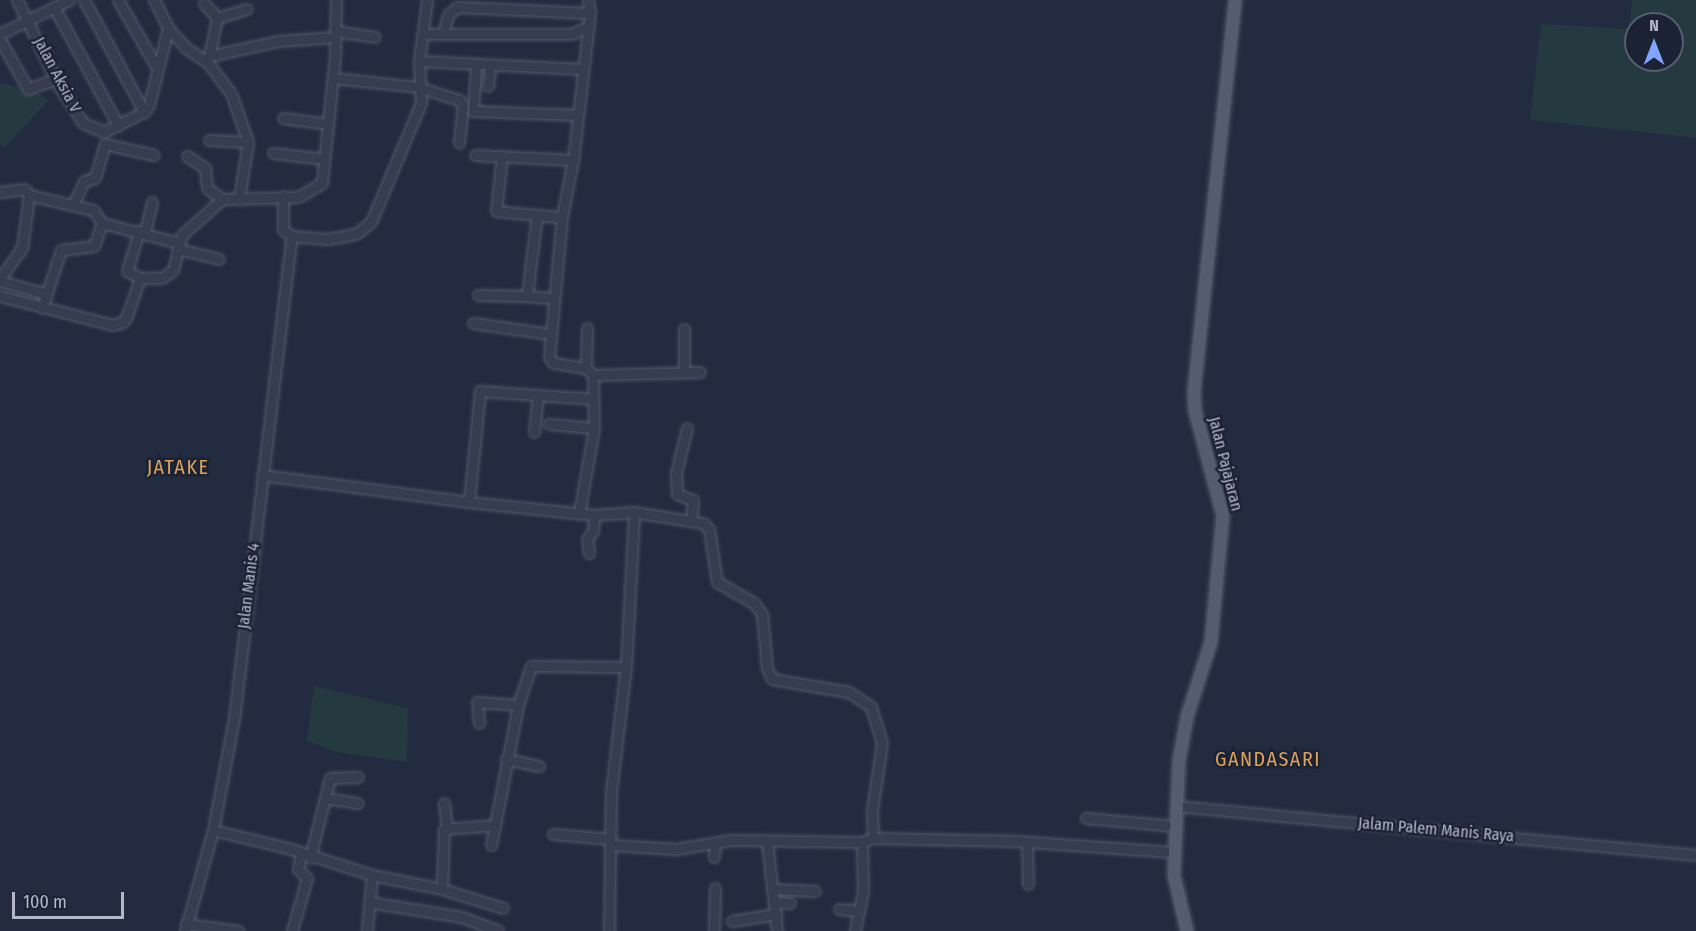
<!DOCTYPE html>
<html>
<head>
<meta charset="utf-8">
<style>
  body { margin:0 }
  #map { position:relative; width:1696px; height:931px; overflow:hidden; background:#222b3f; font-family:"Fira Sans Condensed",sans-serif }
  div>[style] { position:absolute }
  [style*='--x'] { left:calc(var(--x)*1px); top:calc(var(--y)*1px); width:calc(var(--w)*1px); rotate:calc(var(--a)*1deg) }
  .green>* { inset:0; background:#243940 }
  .roads { filter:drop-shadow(0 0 2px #51586a) drop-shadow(0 0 2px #51586a) }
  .minor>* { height:9px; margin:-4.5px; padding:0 4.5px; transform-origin:4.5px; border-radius:4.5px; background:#363d4f }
  .major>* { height:12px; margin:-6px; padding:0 6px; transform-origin:6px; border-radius:6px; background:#545c6f }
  span { translate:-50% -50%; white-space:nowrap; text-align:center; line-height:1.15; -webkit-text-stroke:5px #1b2234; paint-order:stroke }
  .street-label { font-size:16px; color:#b2b8ca }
  .quarter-label { font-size:20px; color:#dda25a; letter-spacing:1.5px }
  .north { position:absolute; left:1624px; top:12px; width:60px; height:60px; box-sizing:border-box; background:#1b2234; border:2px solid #575e70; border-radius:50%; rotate:0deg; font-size:16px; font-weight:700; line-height:24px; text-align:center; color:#b2b8ca }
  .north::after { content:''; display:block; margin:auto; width:21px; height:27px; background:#82a3ff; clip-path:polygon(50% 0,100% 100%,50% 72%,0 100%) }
  .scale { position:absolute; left:12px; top:892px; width:112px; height:27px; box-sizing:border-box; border:3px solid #b2b8ca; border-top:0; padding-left:8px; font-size:18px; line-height:21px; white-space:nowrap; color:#b2b8ca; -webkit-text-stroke:4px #1b2234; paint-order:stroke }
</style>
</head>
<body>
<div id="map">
  <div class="green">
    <div style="clip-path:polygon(evenodd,1632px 0,1696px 0,1696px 138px,1530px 120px,1541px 24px,1629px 29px,1632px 0,1636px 24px,1672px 24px,1672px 60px,1636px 60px,1636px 24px)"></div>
    <div style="clip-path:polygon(0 82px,40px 94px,48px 101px,4px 148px,0 146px)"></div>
    <div style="clip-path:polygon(314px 686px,408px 708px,407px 762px,335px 752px,307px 741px)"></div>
  </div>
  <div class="roads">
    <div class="minor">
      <div style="--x:17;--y:0;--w:96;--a:64"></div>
      <div style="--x:59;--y:86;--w:44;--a:57"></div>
      <div style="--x:83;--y:123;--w:23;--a:23"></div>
      <div style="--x:104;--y:132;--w:16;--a:-27"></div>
      <div style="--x:118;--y:125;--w:134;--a:-118.5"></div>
      <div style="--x:84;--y:0;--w:127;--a:61.8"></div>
      <div style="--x:118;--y:0;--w:76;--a:60.1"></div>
      <div style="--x:154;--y:0;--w:31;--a:63"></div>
      <div style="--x:168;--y:28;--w:27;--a:48"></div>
      <div style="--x:186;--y:48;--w:27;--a:34"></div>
      <div style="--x:208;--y:63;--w:38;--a:53"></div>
      <div style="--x:231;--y:93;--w:52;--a:70.9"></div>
      <div style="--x:248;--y:142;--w:58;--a:99"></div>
      <div style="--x:204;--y:3;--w:20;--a:49"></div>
      <div style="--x:217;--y:18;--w:44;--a:101.8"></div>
      <div style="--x:217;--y:18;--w:31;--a:-17"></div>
      <div style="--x:335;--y:31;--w:40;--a:8.5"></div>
      <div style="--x:0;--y:34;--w:77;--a:-26.2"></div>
      <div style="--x:423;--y:34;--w:148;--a:0"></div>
      <div style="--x:571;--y:34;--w:16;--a:-22"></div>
      <div style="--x:443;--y:34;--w:20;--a:-75"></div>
      <div style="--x:448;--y:15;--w:12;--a:-42"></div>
      <div style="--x:457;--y:7;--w:133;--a:2.6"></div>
      <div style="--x:0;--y:40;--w:56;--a:60.3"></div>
      <div style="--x:28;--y:89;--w:30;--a:-20"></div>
      <div style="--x:209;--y:56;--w:71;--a:-12.3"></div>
      <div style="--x:278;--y:41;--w:57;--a:-4"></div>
      <div style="--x:419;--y:61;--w:163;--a:2.8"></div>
      <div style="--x:476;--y:66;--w:45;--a:93.8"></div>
      <div style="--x:473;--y:111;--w:105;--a:2.2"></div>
      <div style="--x:333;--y:78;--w:85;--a:6"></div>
      <div style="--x:418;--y:87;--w:43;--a:17.6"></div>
      <div style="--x:459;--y:100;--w:6;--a:51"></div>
      <div style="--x:463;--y:105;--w:38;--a:96"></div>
      <div style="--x:488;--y:86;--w:20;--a:-84"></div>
      <div style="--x:283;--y:118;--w:45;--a:7.6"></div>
      <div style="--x:118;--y:125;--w:29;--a:-27"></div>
      <div style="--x:144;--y:112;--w:9;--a:-54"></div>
      <div style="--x:149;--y:105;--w:79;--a:-76.1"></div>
      <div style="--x:209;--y:140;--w:39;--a:3"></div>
      <div style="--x:273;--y:153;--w:51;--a:6.7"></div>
      <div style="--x:475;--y:155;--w:98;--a:2.9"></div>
      <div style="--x:187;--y:156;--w:22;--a:34"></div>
      <div style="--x:205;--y:168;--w:20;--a:84"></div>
      <div style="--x:207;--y:188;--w:19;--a:36"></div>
      <div style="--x:502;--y:156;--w:55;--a:96.2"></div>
      <div style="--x:496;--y:211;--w:41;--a:5.6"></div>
      <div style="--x:0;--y:192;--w:25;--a:-7"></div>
      <div style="--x:25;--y:189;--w:7;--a:56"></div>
      <div style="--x:29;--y:195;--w:53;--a:97.5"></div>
      <div style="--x:22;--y:248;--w:37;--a:126"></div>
      <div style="--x:29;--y:195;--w:66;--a:13.2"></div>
      <div style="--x:93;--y:210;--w:16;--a:55"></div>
      <div style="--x:102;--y:223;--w:24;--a:109"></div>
      <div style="--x:94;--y:246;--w:33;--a:173"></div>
      <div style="--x:61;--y:250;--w:61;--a:108.1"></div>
      <div style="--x:283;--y:196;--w:34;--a:90"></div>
      <div style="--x:283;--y:230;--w:11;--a:34"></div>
      <div style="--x:292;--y:236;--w:35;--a:5"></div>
      <div style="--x:327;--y:239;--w:29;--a:-10"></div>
      <div style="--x:356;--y:234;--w:19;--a:-39"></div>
      <div style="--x:371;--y:222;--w:129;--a:-67.2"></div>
      <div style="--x:421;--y:103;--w:42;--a:-92.7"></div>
      <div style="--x:419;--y:61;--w:62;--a:-82.5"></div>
      <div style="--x:73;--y:205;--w:26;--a:-65"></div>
      <div style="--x:84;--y:181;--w:11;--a:-15"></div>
      <div style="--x:95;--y:178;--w:35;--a:-74"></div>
      <div style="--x:105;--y:144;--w:50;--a:12.7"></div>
      <div style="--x:102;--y:223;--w:80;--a:14.6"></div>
      <div style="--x:139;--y:231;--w:42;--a:106.7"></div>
      <div style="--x:127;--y:271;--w:15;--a:28"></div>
      <div style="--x:140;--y:278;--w:22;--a:0"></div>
      <div style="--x:162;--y:278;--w:14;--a:-36"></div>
      <div style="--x:173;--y:270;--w:36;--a:-76"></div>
      <div style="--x:182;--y:235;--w:54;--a:-42"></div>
      <div style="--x:222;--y:199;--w:76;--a:-1.5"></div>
      <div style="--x:298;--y:197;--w:28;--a:-30"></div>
      <div style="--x:322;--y:183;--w:129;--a:-84.2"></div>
      <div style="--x:335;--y:55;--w:55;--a:-89"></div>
      <div style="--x:145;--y:232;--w:31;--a:-77"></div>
      <div style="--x:178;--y:249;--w:42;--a:13.7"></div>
      <div style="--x:0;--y:281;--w:49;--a:15.5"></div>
      <div style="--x:478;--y:295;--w:49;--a:1.2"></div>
      <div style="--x:0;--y:296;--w:117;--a:14.4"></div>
      <div style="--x:113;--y:325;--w:10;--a:-17"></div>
      <div style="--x:123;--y:322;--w:7;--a:-56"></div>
      <div style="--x:127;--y:316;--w:40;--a:-71.1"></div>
      <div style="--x:553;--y:298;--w:26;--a:-176"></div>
      <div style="--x:527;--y:296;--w:26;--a:-83"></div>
      <div style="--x:530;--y:270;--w:55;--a:-82.7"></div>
      <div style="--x:537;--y:215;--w:25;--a:5"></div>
      <div style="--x:473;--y:323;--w:78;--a:8.1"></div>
      <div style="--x:586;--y:368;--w:40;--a:-88.6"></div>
      <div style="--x:684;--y:372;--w:43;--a:-90"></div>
      <div style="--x:593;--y:375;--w:107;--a:-1.6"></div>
      <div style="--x:549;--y:424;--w:45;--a:5.1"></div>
      <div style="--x:687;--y:428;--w:46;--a:103.7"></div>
      <div style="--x:676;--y:473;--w:21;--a:87"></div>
      <div style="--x:677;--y:494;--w:17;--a:21"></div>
      <div style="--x:693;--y:500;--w:21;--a:95"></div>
      <div style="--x:534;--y:432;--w:37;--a:-84"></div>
      <div style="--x:262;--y:475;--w:209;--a:7.4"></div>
      <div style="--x:469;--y:502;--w:126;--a:5.9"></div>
      <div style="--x:594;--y:515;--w:40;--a:-4.3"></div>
      <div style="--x:634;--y:512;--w:70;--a:9.1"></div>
      <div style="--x:703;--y:523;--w:8;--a:45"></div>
      <div style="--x:709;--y:529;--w:54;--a:81.4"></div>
      <div style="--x:717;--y:582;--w:43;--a:29.6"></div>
      <div style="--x:754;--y:603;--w:14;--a:54"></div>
      <div style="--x:762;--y:614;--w:54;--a:84.7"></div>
      <div style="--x:767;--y:668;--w:12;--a:66"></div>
      <div style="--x:772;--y:679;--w:78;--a:9.6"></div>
      <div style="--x:849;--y:692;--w:27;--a:34"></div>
      <div style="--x:871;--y:707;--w:38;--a:73"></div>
      <div style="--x:882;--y:743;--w:69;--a:98.4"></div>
      <div style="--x:872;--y:811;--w:27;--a:88"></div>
      <div style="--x:873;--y:838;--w:142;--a:1.2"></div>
      <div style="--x:1015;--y:841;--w:158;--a:4"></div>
      <div style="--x:469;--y:502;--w:112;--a:-84.3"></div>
      <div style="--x:480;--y:391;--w:114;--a:4"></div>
      <div style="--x:579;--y:514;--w:87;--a:-80.1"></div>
      <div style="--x:594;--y:428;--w:53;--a:-91.1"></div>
      <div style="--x:593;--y:375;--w:10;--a:-135"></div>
      <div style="--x:586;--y:368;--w:33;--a:-171"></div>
      <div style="--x:553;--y:363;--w:7;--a:-124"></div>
      <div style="--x:549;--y:357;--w:141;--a:-84.7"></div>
      <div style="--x:562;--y:217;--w:58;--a:-79.1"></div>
      <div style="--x:573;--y:160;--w:148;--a:-83.4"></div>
      <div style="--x:590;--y:13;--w:13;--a:-99"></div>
      <div style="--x:589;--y:553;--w:14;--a:-98"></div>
      <div style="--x:587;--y:539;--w:10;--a:-53"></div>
      <div style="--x:593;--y:531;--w:16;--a:-86"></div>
      <div style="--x:479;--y:723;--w:21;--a:-95"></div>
      <div style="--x:477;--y:702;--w:41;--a:4.2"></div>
      <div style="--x:518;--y:705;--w:41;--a:-71.6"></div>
      <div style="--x:531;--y:666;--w:95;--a:0.6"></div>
      <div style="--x:506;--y:759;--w:34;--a:12"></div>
      <div style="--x:325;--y:798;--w:33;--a:9"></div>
      <div style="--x:444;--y:803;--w:24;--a:83"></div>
      <div style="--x:1176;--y:806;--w:522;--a:5.38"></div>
      <div style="--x:1086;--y:818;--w:89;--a:5.1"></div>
      <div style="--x:213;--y:830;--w:80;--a:13.7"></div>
      <div style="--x:291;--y:849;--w:85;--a:17.8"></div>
      <div style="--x:372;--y:875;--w:71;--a:11.3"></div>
      <div style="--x:442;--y:889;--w:60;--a:-88.1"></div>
      <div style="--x:444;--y:829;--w:51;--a:-4.5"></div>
      <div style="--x:495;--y:825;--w:122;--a:-79.1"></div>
      <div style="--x:553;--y:834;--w:57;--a:5"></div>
      <div style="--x:767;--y:842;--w:90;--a:83.6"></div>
      <div style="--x:1027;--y:842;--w:42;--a:88.6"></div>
      <div style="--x:491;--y:845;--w:20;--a:-79"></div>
      <div style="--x:611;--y:845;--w:65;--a:3.5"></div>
      <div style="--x:676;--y:849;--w:56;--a:-9.3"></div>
      <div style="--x:731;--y:840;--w:131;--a:0.9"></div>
      <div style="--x:862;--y:842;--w:12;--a:-20"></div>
      <div style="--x:714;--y:857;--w:14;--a:-86"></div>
      <div style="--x:310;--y:858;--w:82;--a:-76"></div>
      <div style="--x:330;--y:778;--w:28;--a:-2"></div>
      <div style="--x:442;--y:889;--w:64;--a:17.3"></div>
      <div style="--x:773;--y:889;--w:42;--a:2.7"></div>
      <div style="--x:369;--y:902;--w:94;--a:9.2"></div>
      <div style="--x:462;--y:917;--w:39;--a:21"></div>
      <div style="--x:775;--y:902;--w:15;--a:4"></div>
      <div style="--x:839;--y:909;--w:20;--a:6"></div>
      <div style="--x:732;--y:921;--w:45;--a:-9"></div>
      <div style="--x:186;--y:924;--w:53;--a:7.5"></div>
      <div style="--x:185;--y:931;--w:105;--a:-74.5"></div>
      <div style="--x:213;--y:830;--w:113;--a:-79.3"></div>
      <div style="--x:234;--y:719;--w:486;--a:-83.2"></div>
      <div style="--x:292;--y:931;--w:55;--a:-74.2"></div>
      <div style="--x:307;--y:878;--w:13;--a:-135"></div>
      <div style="--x:298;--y:869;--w:14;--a:-78"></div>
      <div style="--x:367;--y:931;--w:56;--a:-84.9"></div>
      <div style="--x:609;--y:931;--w:139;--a:-89.2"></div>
      <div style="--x:611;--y:792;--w:126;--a:-83.2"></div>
      <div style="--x:626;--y:667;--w:155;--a:-87"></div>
      <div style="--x:714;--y:931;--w:43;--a:-88.7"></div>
      <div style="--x:855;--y:931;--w:41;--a:-78.7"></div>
      <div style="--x:863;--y:891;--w:49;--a:-91.2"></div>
    </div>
    <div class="major">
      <div style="--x:1187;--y:931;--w:57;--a:-103.1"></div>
      <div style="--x:1174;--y:875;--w:114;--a:-87.5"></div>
      <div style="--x:1179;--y:761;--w:45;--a:-79.7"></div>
      <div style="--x:1187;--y:717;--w:79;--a:-72.3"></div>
      <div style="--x:1211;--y:642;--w:127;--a:-84.6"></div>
      <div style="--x:1223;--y:516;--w:109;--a:-104.9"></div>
      <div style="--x:1195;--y:411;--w:19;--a:-93"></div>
      <div style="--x:1194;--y:392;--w:394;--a:-84"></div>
    </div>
  </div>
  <div class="street-label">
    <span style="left:57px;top:75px;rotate:62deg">Jalan Aksia V</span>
    <span style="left:1225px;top:464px;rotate:76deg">Jalan Pajajaran</span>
    <span style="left:249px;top:586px;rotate:-83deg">Jalan Manis 4</span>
    <span style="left:1436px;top:830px;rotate:5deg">Jalam Palem Manis Raya</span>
  </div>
  <div class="quarter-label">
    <span style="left:178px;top:467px">JATAKE</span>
    <span style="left:1268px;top:759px">GANDASARI</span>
  </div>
  <div class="north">N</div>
  <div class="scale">100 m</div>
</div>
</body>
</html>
